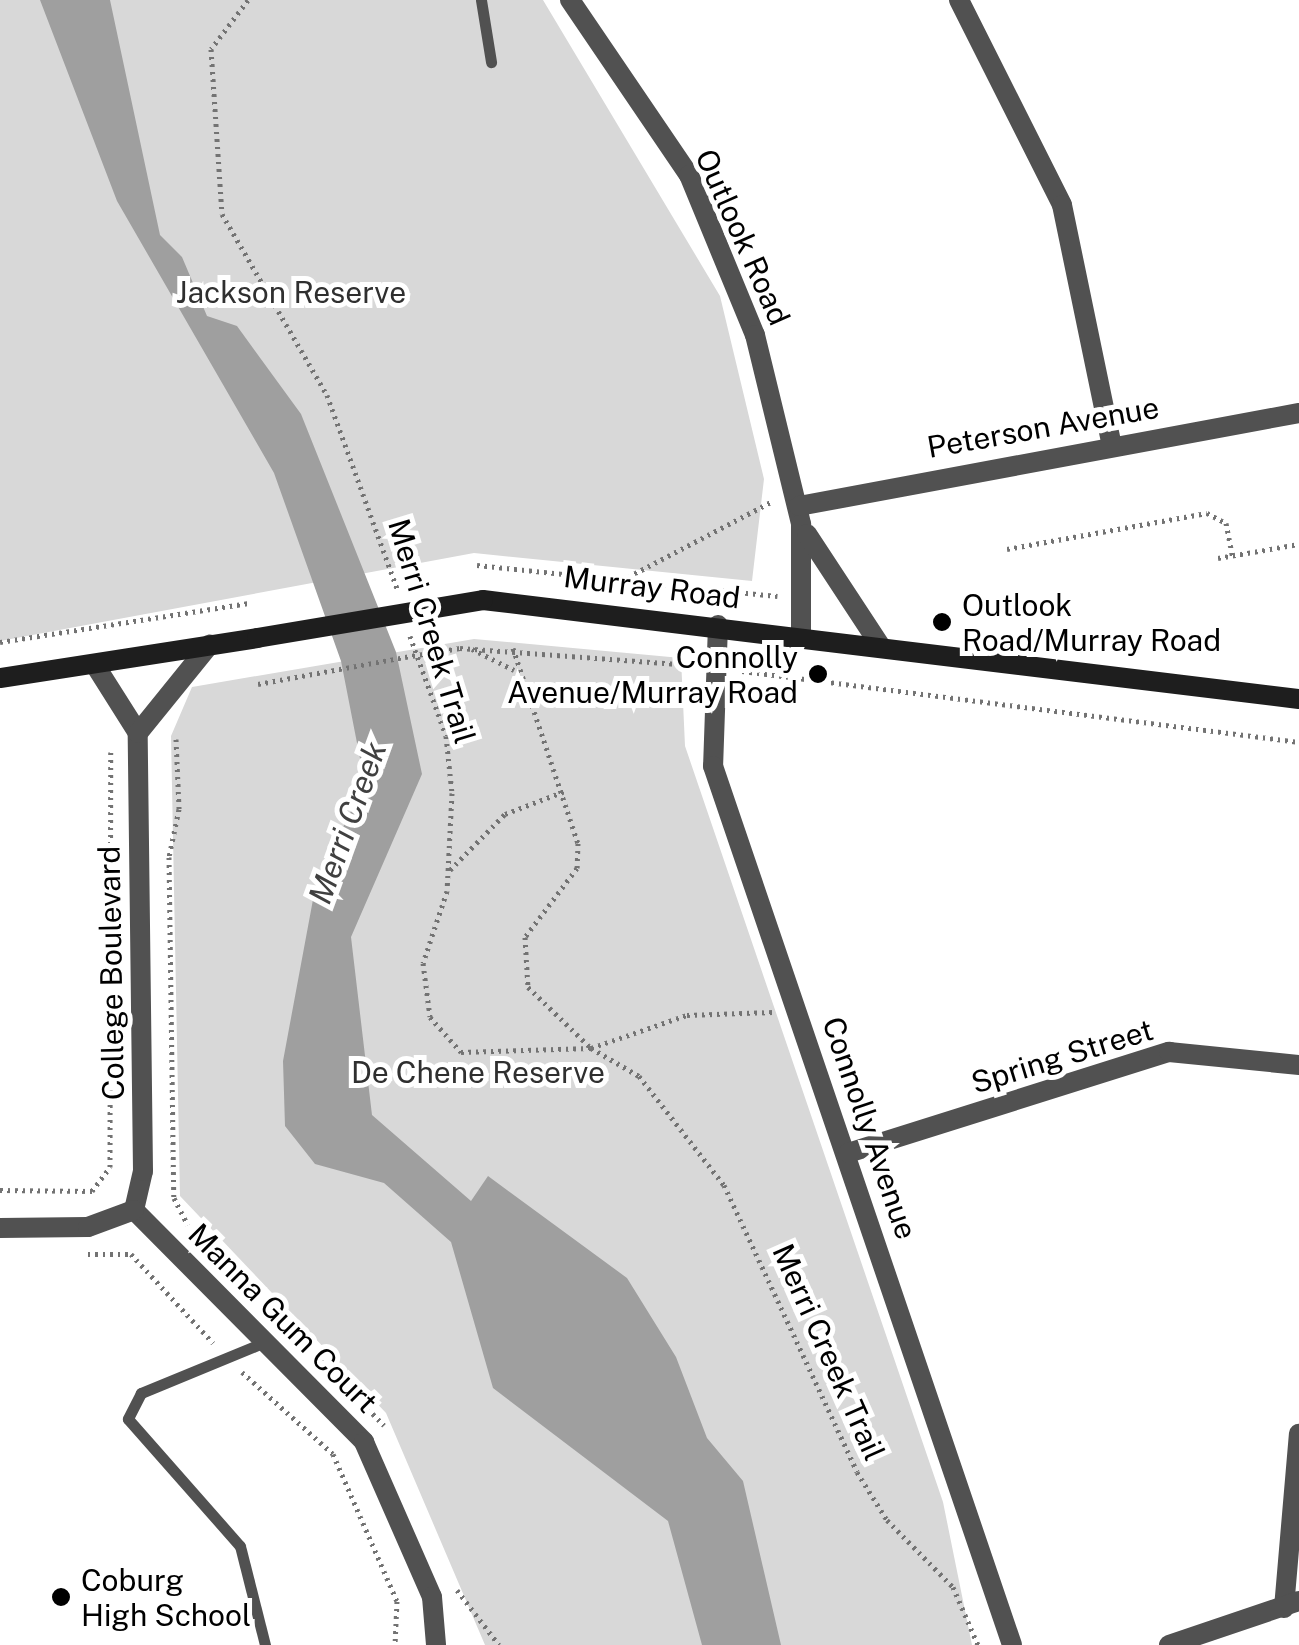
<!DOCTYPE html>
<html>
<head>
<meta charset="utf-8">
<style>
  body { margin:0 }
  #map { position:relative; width:1299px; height:1645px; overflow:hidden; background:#fff; font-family:"Public Sans",sans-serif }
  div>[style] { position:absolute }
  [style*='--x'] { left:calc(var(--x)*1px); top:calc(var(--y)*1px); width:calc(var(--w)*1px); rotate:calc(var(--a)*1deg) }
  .green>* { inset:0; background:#d8d8d8 }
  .water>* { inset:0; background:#9f9f9f }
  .path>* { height:5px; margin-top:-2.5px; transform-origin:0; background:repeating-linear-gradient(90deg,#737373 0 2.5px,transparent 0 7.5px) }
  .service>* { height:11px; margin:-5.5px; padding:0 5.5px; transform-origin:5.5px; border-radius:5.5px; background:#515151 }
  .minor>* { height:20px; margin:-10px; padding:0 10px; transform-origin:10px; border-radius:10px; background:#515151 }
  .secondary>* { height:20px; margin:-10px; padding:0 10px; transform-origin:10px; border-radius:10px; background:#1e1e1e }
  .path-bridge>* { height:5px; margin-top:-2.5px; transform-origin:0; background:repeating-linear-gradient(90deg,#737373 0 2.5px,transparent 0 7.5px) }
  .secondary-bridge>* { height:20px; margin:-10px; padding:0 10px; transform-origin:10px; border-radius:10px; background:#1e1e1e }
  .dots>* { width:28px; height:28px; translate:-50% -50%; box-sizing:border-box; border:5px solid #fff; border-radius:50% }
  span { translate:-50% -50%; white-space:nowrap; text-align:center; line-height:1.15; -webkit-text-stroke:10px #fff; paint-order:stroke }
  .street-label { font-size:30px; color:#000 }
  .park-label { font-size:30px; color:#2f2f2f }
  .poi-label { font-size:30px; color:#000 }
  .left { translate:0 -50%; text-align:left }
  .right { translate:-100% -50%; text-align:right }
  .water-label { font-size:32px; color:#404040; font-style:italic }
</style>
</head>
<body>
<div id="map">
  <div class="green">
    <div style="clip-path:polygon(0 0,543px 0,720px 296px,764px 479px,752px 581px,474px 553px,0 641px)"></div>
    <div style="clip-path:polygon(474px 639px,681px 658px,685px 746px,943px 1502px,972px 1645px,485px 1645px,386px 1413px,180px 1196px,171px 736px,192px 687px)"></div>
  </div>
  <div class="water">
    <div style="clip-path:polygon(40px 0,110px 0,160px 235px,182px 257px,207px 316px,237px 326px,301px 414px,396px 652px,422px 774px,351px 937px,372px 1115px,471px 1201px,488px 1176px,627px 1278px,676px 1357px,707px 1438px,743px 1481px,781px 1645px,702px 1645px,668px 1521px,493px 1388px,451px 1242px,384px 1183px,315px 1164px,285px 1126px,283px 1061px,317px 878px,365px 784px,341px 661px,274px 473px,117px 201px)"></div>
  </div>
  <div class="path">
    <div style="--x:248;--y:0;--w:61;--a:127.1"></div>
    <div style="--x:211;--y:49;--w:165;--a:86.2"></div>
    <div style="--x:222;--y:214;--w:209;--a:59.9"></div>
    <div style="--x:327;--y:395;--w:208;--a:70.1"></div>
    <div style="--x:1007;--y:549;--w:203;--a:-10.2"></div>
    <div style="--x:1207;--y:513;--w:21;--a:28"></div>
    <div style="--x:1226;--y:523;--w:33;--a:79"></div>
    <div style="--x:1218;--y:558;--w:82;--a:-9.8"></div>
    <div style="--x:477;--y:565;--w:302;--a:5.9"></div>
    <div style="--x:628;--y:577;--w:164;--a:-27.7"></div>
    <div style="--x:410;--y:636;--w:106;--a:70.2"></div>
    <div style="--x:446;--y:736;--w:57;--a:84"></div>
    <div style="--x:452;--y:793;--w:98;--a:92.9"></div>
    <div style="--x:447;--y:891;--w:76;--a:108.4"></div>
    <div style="--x:423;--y:963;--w:54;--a:82.6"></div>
    <div style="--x:430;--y:1017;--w:47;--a:48.5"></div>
    <div style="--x:461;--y:1052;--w:130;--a:-1.8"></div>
    <div style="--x:591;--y:1048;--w:56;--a:30.3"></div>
    <div style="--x:639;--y:1076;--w:138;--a:52.1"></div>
    <div style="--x:724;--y:1185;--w:316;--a:65.1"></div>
    <div style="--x:857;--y:1472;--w:57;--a:58"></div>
    <div style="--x:887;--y:1520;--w:94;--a:45.4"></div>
    <div style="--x:953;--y:1587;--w:63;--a:66.7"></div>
    <div style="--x:0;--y:642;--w:252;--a:-8.9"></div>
    <div style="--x:460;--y:648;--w:232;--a:4.2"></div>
    <div style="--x:513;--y:648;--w:206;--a:71.6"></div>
    <div style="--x:578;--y:843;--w:25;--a:92"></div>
    <div style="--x:577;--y:868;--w:86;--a:127"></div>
    <div style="--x:525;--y:937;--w:50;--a:86.6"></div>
    <div style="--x:528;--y:987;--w:88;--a:44.1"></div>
    <div style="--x:591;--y:1048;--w:102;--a:-19"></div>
    <div style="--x:687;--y:1015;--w:86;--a:-2"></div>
    <div style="--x:472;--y:649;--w:47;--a:26.6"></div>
    <div style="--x:742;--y:671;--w:562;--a:7.26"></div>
    <div style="--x:258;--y:684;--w:149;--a:-10.4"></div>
    <div style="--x:176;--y:739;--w:70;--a:87.5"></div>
    <div style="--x:179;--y:809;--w:49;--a:101.8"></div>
    <div style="--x:169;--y:857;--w:341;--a:89.2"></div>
    <div style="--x:174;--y:1198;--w:30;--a:63"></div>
    <div style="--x:450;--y:870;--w:78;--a:-45.5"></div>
    <div style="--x:505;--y:814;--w:64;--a:-21"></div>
    <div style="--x:0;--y:1190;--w:92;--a:0.6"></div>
    <div style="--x:92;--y:1191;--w:30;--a:-53"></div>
    <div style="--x:110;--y:1167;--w:415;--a:-89.9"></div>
    <div style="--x:199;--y:1237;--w:264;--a:45.5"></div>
    <div style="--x:88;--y:1254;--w:43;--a:0"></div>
    <div style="--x:131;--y:1254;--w:121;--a:47.3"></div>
    <div style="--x:242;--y:1372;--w:122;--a:42"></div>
    <div style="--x:333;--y:1454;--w:160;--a:66.5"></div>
    <div style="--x:397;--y:1601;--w:44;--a:92.6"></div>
    <div style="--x:457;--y:1590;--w:69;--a:52.6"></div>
  </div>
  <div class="service">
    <div style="--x:481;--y:0;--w:63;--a:80.8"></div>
    <div style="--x:260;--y:1344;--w:129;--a:157.6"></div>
    <div style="--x:141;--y:1393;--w:29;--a:117"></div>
    <div style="--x:128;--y:1419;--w:169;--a:48.6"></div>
    <div style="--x:240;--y:1546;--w:102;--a:75.8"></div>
  </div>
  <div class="minor">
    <div style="--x:570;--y:0;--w:212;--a:55.8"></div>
    <div style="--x:689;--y:175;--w:173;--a:67.6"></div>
    <div style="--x:755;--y:335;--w:195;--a:76.3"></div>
    <div style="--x:801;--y:524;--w:111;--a:90"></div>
    <div style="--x:959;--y:0;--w:229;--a:63.3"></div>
    <div style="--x:1062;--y:205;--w:242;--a:78.3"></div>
    <div style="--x:799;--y:506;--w:509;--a:-10.54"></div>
    <div style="--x:807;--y:534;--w:133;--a:56.7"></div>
    <div style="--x:718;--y:625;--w:141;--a:92"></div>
    <div style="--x:713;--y:766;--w:928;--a:71.21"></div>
    <div style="--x:95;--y:665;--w:80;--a:57.7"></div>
    <div style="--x:848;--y:1153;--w:337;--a:-17.5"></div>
    <div style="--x:1169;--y:1052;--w:131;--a:5.7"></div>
    <div style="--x:134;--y:1210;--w:40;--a:-77"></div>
    <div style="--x:143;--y:1171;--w:438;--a:-90.7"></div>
    <div style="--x:138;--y:733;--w:114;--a:-51"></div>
    <div style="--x:134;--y:1210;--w:327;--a:45.2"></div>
    <div style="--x:364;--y:1442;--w:169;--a:66.3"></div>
    <div style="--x:432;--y:1597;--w:48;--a:85.2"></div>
    <div style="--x:0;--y:1228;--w:88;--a:-0.7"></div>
    <div style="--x:88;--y:1227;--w:49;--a:-20.3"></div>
    <div style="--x:1284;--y:1608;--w:175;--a:-85.1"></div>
    <div style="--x:1169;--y:1645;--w:137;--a:-18.7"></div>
  </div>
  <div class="secondary">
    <div style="--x:483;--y:600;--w:822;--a:6.92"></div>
    <div style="--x:0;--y:678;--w:260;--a:-8.8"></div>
  </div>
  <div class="path-bridge">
    <div style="--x:405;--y:657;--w:56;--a:-9.3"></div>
  </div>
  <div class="secondary-bridge">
    <div style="--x:257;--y:638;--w:229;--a:-9.5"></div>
  </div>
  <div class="dots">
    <div style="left:942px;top:622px;background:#000"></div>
    <div style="left:818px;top:674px;background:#000"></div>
    <div style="left:61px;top:1597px;background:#000"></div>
  </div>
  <div class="street-label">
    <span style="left:743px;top:237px;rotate:66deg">Outlook Road</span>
    <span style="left:1043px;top:427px;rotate:-10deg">Peterson Avenue</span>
    <span style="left:652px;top:587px;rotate:7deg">Murray Road</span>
    <span style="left:432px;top:631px;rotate:73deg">Merri Creek Trail</span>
    <span style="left:111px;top:973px;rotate:-91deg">College Boulevard</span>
    <span style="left:1062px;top:1056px;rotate:-17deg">Spring Street</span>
    <span style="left:870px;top:1128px;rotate:71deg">Connolly Avenue</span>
    <span style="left:283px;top:1318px;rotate:45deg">Manna Gum Court</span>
    <span style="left:829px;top:1352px;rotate:66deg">Merri Creek Trail</span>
  </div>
  <div class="park-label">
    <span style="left:291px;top:292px">Jackson Reserve</span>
    <span style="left:478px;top:1072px">De Chene Reserve</span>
  </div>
  <div class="poi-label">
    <span class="left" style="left:962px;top:622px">Outlook<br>Road/Murray Road</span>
    <span class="right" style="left:798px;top:674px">Connolly<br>Avenue/Murray Road</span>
    <span class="left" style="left:81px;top:1597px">Coburg<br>High School</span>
  </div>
  <div class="water-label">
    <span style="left:348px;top:823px;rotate:-70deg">Merri Creek</span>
  </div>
</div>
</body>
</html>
